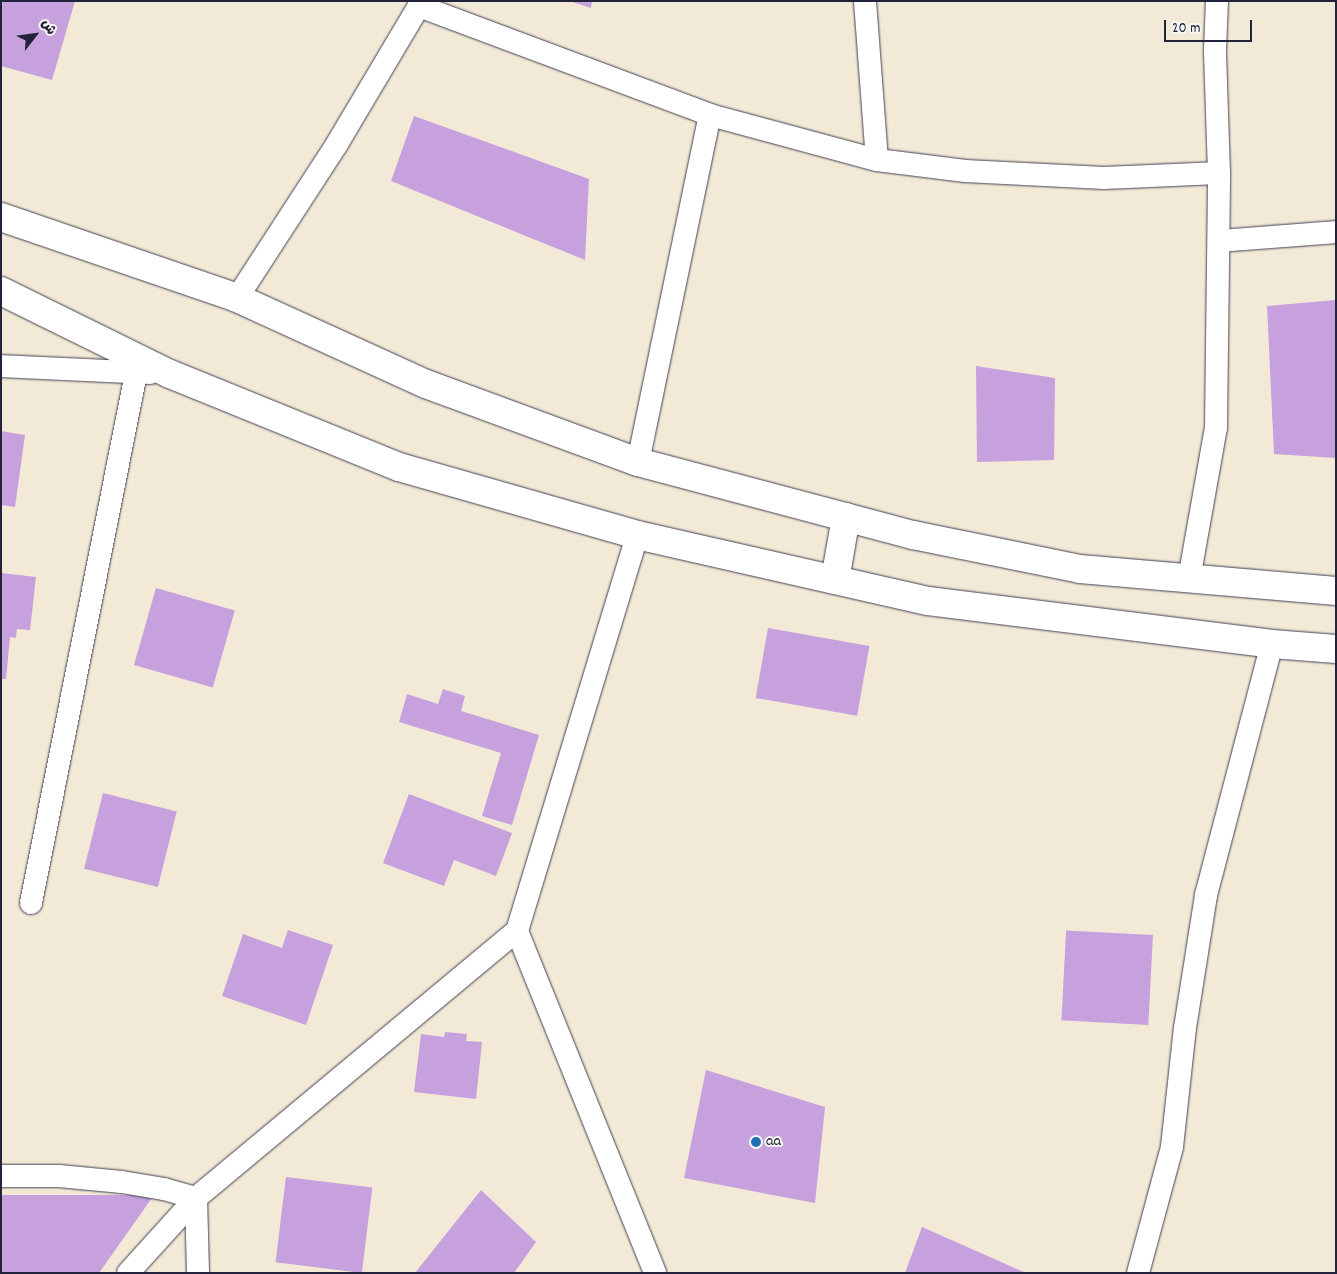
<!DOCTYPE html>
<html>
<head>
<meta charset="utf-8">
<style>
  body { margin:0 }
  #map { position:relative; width:1337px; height:1274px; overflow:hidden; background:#f3e9d7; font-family:Dekko,"Playpen Sans Arabic",sans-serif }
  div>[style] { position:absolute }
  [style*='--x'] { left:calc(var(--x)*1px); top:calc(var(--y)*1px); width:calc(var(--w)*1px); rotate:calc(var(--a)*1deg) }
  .building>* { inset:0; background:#c7a1dd; transform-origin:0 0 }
  .roads { filter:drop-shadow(0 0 1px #414052) drop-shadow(0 0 1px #414052) }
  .minor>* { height:22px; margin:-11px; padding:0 11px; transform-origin:11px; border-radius:11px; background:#fff }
  .secondary>* { height:28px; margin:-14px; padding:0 14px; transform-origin:14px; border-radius:14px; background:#fff }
  .dots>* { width:14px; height:14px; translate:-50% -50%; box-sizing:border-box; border:2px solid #f6f6f2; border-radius:50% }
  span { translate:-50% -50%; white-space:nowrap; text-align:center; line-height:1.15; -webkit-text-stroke:4px #f6f6f2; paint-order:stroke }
  .poi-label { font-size:16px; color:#22223b }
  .left { translate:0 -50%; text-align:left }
  .frame { position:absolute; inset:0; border:2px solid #22223b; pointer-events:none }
  .north { position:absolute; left:10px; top:10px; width:50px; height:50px; -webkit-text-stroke:4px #f6f6f2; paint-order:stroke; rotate:60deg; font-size:14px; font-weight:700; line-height:20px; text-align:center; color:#22223b }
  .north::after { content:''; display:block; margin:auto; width:18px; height:22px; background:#22223b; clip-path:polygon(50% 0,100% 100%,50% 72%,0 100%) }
  .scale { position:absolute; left:1164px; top:20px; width:88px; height:22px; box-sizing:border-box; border:2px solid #22223b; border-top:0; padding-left:6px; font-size:15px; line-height:18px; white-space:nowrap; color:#22223b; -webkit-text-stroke:4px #f6f6f2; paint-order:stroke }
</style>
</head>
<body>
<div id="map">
  <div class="building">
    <div style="clip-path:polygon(3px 1px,75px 1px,52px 80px,1px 66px,1px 9px)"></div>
    <div style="clip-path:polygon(569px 1px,592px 1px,591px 8px)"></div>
    <div style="clip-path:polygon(414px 116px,589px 179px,585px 260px,391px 181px)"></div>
    <div style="clip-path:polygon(1336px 300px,1336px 458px,1274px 454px,1267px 306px)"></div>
    <div style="clip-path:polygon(976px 366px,1055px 378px,1054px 460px,977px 462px)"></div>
    <div style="clip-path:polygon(1px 431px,25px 435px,15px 507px,1px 505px)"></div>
    <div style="clip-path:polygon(1px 573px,36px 577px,30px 630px,17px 629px,16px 638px,10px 637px,6px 679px,1px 679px)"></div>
    <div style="left:156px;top:588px;width:82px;height:80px;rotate:16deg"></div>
    <div style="left:768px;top:628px;width:103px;height:71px;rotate:10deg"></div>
    <div style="clip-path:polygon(443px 689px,465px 696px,461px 711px,539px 735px,512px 825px,482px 816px,501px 753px,399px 722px,407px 694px,438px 704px)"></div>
    <div style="left:103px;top:793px;width:76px;height:78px;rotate:14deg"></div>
    <div style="clip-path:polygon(409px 794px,512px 833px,496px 876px,454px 860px,444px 886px,383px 863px)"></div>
    <div style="clip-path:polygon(288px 930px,333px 945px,306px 1025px,222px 996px,243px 934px,282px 948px)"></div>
    <div style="left:1153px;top:935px;width:90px;height:87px;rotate:93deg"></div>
    <div style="clip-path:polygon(445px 1032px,467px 1034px,466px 1041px,482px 1042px,476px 1099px,414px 1092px,421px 1034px,444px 1037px)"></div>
    <div style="clip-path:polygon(706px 1070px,825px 1107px,815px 1203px,684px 1178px)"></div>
    <div style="left:286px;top:1177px;width:87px;height:86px;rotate:7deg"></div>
    <div style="clip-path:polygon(481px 1190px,536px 1242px,514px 1273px,415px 1273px)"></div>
    <div style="clip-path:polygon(1px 1195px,154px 1195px,99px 1273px,1px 1273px)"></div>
    <div style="clip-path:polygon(922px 1227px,1026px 1273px,905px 1273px)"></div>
  </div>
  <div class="roads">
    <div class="minor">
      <div style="--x:865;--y:1;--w:159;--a:85.7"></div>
      <div style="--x:419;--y:6;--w:311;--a:20.5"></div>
      <div style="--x:710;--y:115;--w:173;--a:15.1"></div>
      <div style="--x:877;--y:160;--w:89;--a:7.1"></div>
      <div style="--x:965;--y:171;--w:139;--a:2.9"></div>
      <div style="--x:1104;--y:178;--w:115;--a:-2.5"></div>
      <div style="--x:1219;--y:241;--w:117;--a:-4.4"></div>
      <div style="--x:237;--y:298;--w:184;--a:-57"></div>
      <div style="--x:337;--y:144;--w:166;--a:-59.3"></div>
      <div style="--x:1;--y:366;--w:149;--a:2.7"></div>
      <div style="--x:638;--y:462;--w:354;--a:-78.3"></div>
      <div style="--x:1189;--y:579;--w:153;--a:-79.9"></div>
      <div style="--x:1216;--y:428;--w:255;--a:-89.3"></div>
      <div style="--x:1219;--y:173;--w:123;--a:-91.9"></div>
      <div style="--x:1215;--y:50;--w:49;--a:-87.7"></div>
      <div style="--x:31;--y:903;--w:540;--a:-78.79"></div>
      <div style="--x:517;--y:931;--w:369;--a:68"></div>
      <div style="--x:1;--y:1176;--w:58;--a:0"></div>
      <div style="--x:59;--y:1176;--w:63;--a:5.4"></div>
      <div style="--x:122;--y:1182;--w:43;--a:9.5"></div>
      <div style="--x:164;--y:1189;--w:33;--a:16"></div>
      <div style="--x:196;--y:1198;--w:101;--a:132.2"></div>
      <div style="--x:198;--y:1273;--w:75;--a:-91.5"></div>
      <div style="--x:196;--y:1198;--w:418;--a:-39.8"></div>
      <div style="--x:517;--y:931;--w:414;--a:-73.1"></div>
      <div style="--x:1138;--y:1273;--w:131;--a:-74.9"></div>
      <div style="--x:1172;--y:1147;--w:120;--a:-83.8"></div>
      <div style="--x:1185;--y:1028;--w:135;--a:-81"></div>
      <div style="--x:1206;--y:895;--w:260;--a:-75.3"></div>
    </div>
    <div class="secondary">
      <div style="--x:1;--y:217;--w:250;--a:18.9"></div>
      <div style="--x:237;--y:298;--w:208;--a:24.5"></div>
      <div style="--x:426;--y:384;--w:226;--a:20.2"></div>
      <div style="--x:638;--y:462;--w:285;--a:14.9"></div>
      <div style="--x:913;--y:535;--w:170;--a:11.5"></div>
      <div style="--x:1080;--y:569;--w:257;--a:4.9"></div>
      <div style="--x:1;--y:291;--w:188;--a:26.2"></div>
      <div style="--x:170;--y:374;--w:247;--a:22.1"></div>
      <div style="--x:399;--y:467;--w:248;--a:15.9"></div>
      <div style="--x:637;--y:535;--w:298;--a:12.8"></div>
      <div style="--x:928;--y:601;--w:347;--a:7.1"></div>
      <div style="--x:1272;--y:644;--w:64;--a:4.5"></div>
      <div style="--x:835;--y:580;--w:64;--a:-80.1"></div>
    </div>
  </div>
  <div class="dots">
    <div style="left:756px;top:1142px;background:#1f6fb2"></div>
  </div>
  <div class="poi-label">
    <span class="left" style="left:766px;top:1142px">aa</span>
  </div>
  <div class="frame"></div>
  <div class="north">ش</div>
  <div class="scale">20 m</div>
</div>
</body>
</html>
